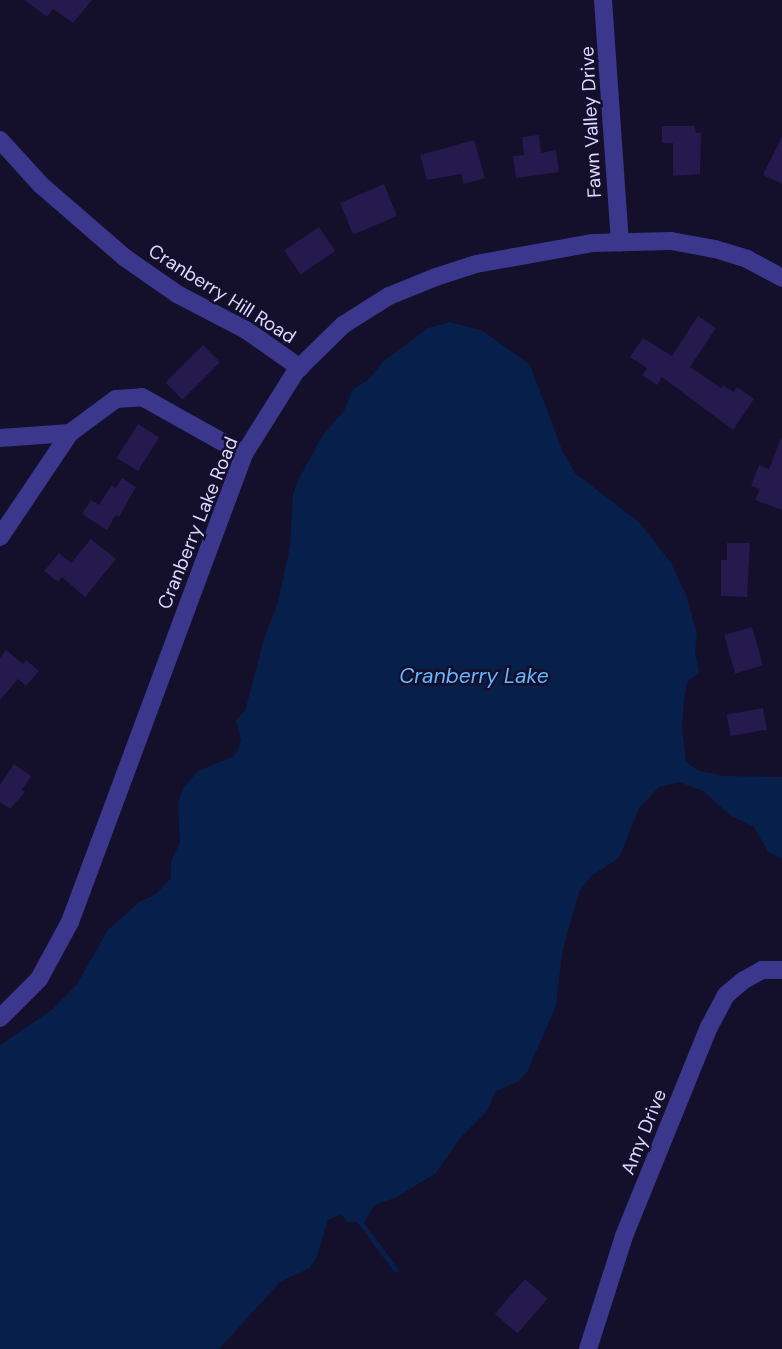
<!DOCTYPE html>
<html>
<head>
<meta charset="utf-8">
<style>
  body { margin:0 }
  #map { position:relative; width:782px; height:1349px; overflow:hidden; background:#140f2a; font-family:"DM Sans",sans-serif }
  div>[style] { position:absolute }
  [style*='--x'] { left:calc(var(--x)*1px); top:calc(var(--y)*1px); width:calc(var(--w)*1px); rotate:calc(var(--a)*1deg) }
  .water>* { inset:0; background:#07204b }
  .stream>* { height:5px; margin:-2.5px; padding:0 2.5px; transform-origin:2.5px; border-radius:2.5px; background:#07204b }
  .building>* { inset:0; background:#241a4d; transform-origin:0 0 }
  .minor>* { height:18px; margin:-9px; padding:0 9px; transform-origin:9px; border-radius:9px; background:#3b378c }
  span { translate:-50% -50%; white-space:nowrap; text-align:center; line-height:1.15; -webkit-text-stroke:5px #140f2a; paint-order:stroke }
  .street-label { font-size:19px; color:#ddd8ff }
  .water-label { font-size:21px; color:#66b8ff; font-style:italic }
</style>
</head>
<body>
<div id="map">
  <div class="water">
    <div style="clip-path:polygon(450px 322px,483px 331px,530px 365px,562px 450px,575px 473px,640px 523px,671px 563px,687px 597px,697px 635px,695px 651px,699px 673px,687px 682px,684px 701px,682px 727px,686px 762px,697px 770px,724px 776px,782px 777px,782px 859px,768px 852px,754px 827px,731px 816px,703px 791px,679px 782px,659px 787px,639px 808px,619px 858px,591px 876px,579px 892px,562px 953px,556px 1006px,527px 1072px,519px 1081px,495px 1092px,487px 1111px,459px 1139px,436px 1173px,395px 1198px,374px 1205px,365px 1222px,348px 1222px,341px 1214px,328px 1220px,317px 1256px,310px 1268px,280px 1282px,219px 1349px,0 1349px,0 1045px,53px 1009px,77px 984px,108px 930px,139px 902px,156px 894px,171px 878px,171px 862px,180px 842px,178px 802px,184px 787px,198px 771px,234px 756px,239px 747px,241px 739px,236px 720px,245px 711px,265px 636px,278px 602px,290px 547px,293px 495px,297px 482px,323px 435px,344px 411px,353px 389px,368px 380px,385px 360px,428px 328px)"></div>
  </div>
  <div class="stream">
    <div style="--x:360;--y:1222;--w:59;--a:53.3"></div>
  </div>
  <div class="building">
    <div style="clip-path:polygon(25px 0,92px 0,73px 23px,53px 9px,47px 17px)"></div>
    <div style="clip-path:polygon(662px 126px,695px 126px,696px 133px,701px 133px,700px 174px,673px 176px,673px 143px,662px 143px)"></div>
    <div style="clip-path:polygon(539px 135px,541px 153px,556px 150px,559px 172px,516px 178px,513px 156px,524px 155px,522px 137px)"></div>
    <div style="clip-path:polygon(782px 137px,782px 184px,763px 175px)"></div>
    <div style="clip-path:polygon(474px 140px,485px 178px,464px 184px,461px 174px,427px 180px,420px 155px)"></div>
    <div style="clip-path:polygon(384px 184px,397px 216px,355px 234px,352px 232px,340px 203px)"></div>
    <div style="left:319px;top:227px;width:29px;height:42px;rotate:56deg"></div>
    <div style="clip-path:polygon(698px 316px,716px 328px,690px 367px,721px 388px,723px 385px,733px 392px,737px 387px,754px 399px,733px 430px,662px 377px,657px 385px,642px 375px,647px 368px,630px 357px,643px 338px,672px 356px)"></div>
    <div style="left:203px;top:345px;width:24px;height:53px;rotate:45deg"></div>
    <div style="left:138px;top:424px;width:25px;height:40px;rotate:32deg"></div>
    <div style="clip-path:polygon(781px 438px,782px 439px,782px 510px,755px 500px,760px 489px,751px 486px,759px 465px,769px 469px)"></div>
    <div style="clip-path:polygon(122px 478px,136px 487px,119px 517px,116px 515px,107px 530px,82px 514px,91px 500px,99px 505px,112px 485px,116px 488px)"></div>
    <div style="clip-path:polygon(91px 539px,116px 559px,85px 597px,62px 577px,58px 582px,44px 571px,59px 553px,71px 563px)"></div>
    <div style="clip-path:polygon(727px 543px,750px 543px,747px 597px,721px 596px,721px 560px,727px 560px)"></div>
    <div style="left:752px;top:627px;width:40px;height:29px;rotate:74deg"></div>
    <div style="clip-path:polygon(6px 650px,23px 664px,26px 660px,39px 671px,26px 686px,18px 679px,0 700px,0 658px)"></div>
    <div style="left:763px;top:708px;width:22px;height:37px;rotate:80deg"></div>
    <div style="clip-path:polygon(14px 764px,31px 776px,22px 790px,25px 792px,10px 809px,0 802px,0 785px)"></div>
    <div style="left:525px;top:1279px;width:30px;height:46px;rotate:41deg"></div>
  </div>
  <div class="minor">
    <div style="--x:603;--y:0;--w:243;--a:86"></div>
    <div style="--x:0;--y:140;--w:61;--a:47.7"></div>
    <div style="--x:41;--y:185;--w:110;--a:40.9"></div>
    <div style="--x:124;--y:257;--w:65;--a:34.9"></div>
    <div style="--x:177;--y:294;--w:78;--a:27.6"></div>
    <div style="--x:246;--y:330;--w:66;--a:35.1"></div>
    <div style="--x:0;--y:438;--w:70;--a:-4.1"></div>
    <div style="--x:0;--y:537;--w:125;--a:-56.1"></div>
    <div style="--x:70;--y:433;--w:57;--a:-36.5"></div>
    <div style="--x:116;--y:399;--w:26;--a:-4"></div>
    <div style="--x:142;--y:397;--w:117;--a:29.2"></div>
    <div style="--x:0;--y:1018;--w:55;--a:-45"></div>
    <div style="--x:39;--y:979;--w:65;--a:-61.5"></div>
    <div style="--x:70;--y:922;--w:499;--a:-69.6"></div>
    <div style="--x:244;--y:454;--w:98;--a:-57.9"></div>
    <div style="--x:296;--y:371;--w:66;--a:-44.4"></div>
    <div style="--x:343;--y:325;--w:54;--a:-32.2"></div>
    <div style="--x:389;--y:296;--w:51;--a:-22"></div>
    <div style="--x:436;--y:277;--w:42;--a:-18"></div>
    <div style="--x:476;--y:264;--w:119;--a:-10.2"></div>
    <div style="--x:593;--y:243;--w:78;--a:-1.5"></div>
    <div style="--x:671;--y:241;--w:45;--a:10.3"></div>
    <div style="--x:715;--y:249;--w:34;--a:17"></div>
    <div style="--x:747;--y:259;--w:40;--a:28"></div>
    <div style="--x:588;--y:1349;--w:119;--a:-72.3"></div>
    <div style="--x:624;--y:1236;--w:226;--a:-67.9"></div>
    <div style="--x:709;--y:1027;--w:36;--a:-62"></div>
    <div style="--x:726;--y:995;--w:23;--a:-40"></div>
    <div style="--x:744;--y:980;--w:21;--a:-29"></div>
    <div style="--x:762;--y:970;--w:20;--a:0"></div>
  </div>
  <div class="street-label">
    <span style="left:591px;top:122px;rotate:-93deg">Fawn Valley Drive</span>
    <span style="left:222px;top:294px;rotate:32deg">Cranberry Hill Road</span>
    <span style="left:198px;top:523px;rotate:-68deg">Cranberry Lake Road</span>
    <span style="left:644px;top:1132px;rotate:-68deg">Amy Drive</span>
  </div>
  <div class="water-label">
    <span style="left:474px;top:676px">Cranberry Lake</span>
  </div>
</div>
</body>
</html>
